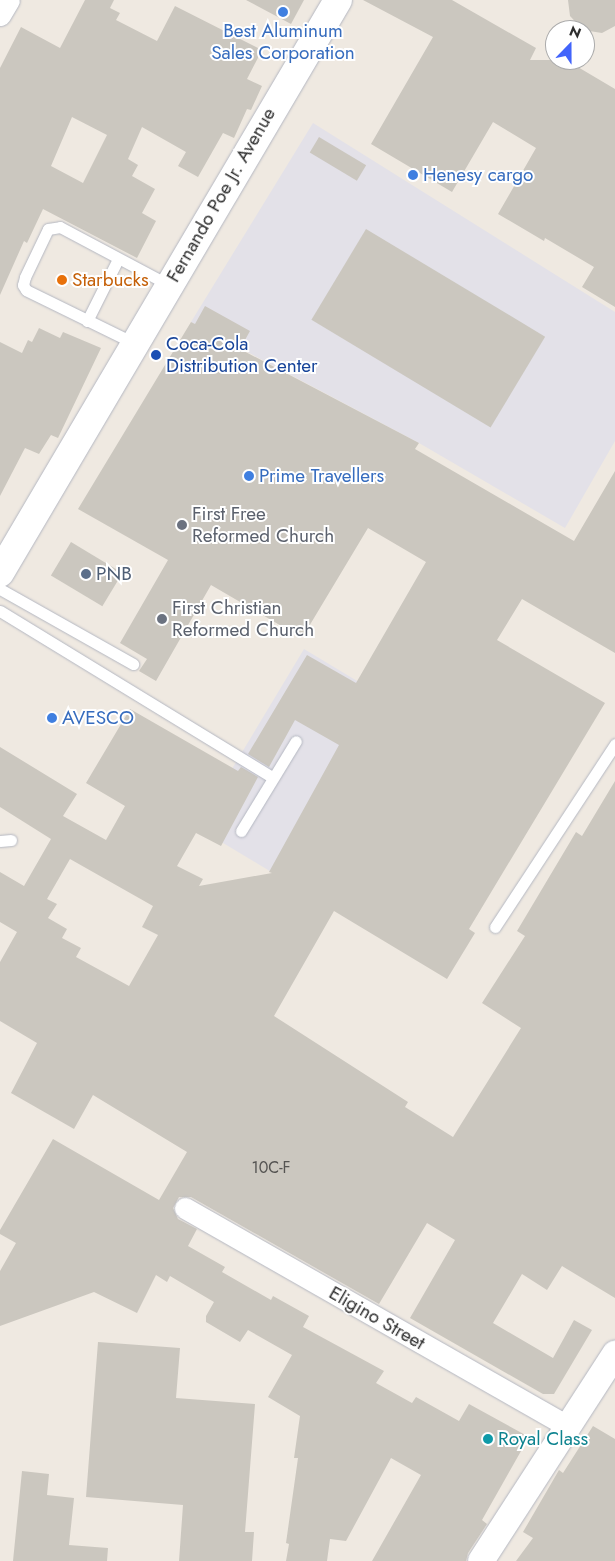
<!DOCTYPE html>
<html>
<head>
<meta charset="utf-8">
<style>
  body { margin:0 }
  #map { position:relative; width:615px; height:1561px; overflow:hidden; background:#efe9e1; font-family:Jost,sans-serif }
  div>[style] { position:absolute }
  [style*='--x'] { left:calc(var(--x)*1px); top:calc(var(--y)*1px); width:calc(var(--w)*1px); rotate:calc(var(--a)*1deg) }
  .industrial>* { inset:0; background:#e3e1e8; transform-origin:0 0 }
  .building>* { inset:0; background:#cbc7bf; transform-origin:0 0 }
  .roads { filter:drop-shadow(0 0 1px #b4b7c1) drop-shadow(0 0 1px #b4b7c1) }
  .service>* { height:11px; margin:-5.5px; padding:0 5.5px; transform-origin:5.5px; border-radius:5.5px; background:#fff }
  .minor>* { height:21px; margin:-10.5px; padding:0 10.5px; transform-origin:10.5px; border-radius:10.5px; background:#fff }
  .tertiary>* { height:26px; margin:-13px; padding:0 13px; transform-origin:13px; border-radius:13px; background:#fff }
  .secondary>* { height:28px; margin:-14px; padding:0 14px; transform-origin:14px; border-radius:14px; background:#fff }
  .dots>* { width:14px; height:14px; translate:-50% -50%; box-sizing:border-box; border:2px solid #fff; border-radius:50% }
  span { translate:-50% -50%; white-space:nowrap; text-align:center; line-height:1.15; -webkit-text-stroke:4px #fff; paint-order:stroke }
  .number-label { font-size:16px; color:#555452 }
  .number-label span { -webkit-text-stroke-width:0 }
  .shop-label { font-size:19px; color:#366cbe }
  .left { translate:0 -50%; text-align:left }
  .street-label { font-size:19px; color:#2e2e2e }
  .food-label { font-size:19px; color:#c56008 }
  .transit-label { font-size:19px; color:#164399 }
  .worship-label { font-size:19px; color:#5b616d }
  .service-label { font-size:19px; color:#4e5e75 }
  .culture-label { font-size:19px; color:#0d838f }
  .north { position:absolute; left:545px; top:20px; width:50px; height:50px; box-sizing:border-box; background:#fff; border:1px solid #ababab; border-radius:50%; rotate:22deg; font-size:14px; font-weight:700; line-height:20px; text-align:center; color:#2e2e2e }
  .north::after { content:''; display:block; margin:auto; width:18px; height:22px; background:#4264fb; clip-path:polygon(50% 0,100% 100%,50% 72%,0 100%) }
</style>
</head>
<body>
<div id="map">
  <div class="industrial">
    <div style="clip-path:polygon(313px 123px,615px 312px,615px 441px,565px 528px,419px 443px,191px 322px)"></div>
    <div style="left:304px;top:649px;width:161px;height:208px;rotate:31deg"></div>
  </div>
  <div class="building">
    <div style="clip-path:polygon(evenodd,85px 0,114px 0,110px 8px,120px 13px,116px 20px,157px 41px,175px 6px,262px 50px,247px 79px,262px 86px,251px 110px,247px 109px,234px 138px,223px 133px,198px 177px,178px 166px,186px 152px,142px 127px,128px 159px,138px 165px,132px 176px,155px 189px,142px 213px,156px 221px,137px 258px,43px 209px,27px 243px,24px 241px,0 295px,0 68px,21px 27px,60px 48px,85px 0,72px 117px,107px 135px,83px 183px,51px 166px,72px 117px)"></div>
    <div style="clip-path:polygon(246px 0,304px 0,291px 24px)"></div>
    <div style="clip-path:polygon(363px 0,452px 0,536px 48px,530px 60px,566px 60px,615px 89px,615px 307px,582px 287px,594px 267px,545px 238px,544px 241px,498px 214px,536px 148px,493px 122px,452px 192px,371px 144px,433px 37px)"></div>
    <div style="clip-path:polygon(568px 0,615px 0,615px 26px,602px 33px,583px 30px,570px 16px)"></div>
    <div style="left:319px;top:137px;width:55px;height:18px;rotate:31deg"></div>
    <div style="left:366px;top:229px;width:209px;height:106px;rotate:31deg"></div>
    <div style="clip-path:polygon(evenodd,205px 306px,250px 331px,240px 349px,419px 443px,415px 449px,574px 541px,615px 471px,615px 653px,522px 599px,497px 640px,605px 703px,469px 929px,475px 933px,447px 979px,334px 911px,274px 1016px,408px 1102px,405px 1107px,453px 1137px,521px 1028px,482px 1003px,525px 936px,517px 931px,576px 832px,582px 836px,615px 781px,615px 1298px,562px 1266px,547px 1290px,522px 1274px,493px 1323px,553px 1358px,574px 1320px,592px 1330px,554px 1394px,543px 1394px,410px 1318px,455px 1240px,427px 1223px,379px 1304px,191px 1197px,179px 1197px,173px 1208px,178px 1219px,197px 1229px,188px 1246px,225px 1267px,222px 1272px,271px 1300px,273px 1296px,309px 1316px,303px 1327px,384px 1371px,376px 1383px,412px 1403px,416px 1397px,459px 1421px,469px 1404px,529px 1437px,482px 1520px,487px 1524px,468px 1553px,466px 1561px,372px 1561px,421px 1475px,391px 1458px,346px 1541px,330px 1539px,327px 1561px,286px 1561px,289px 1544px,286px 1543px,298px 1458px,294px 1458px,300px 1416px,268px 1397px,292px 1355px,248px 1330px,240px 1342px,206px 1322px,206px 1316px,214px 1302px,170px 1276px,167px 1282px,156px 1275px,137px 1313px,94px 1292px,0 1326px,0 1271px,16px 1243px,0 1234px,0 1230px,53px 1139px,159px 1200px,187px 1152px,93px 1095px,74px 1129px,11px 1093px,37px 1043px,0 1021px,0 962px,17px 932px,0 922px,0 872px,24px 886px,51px 839px,0 807px,0 747px,77px 794px,63px 816px,106px 840px,125px 806px,86px 783px,130px 709px,238px 771px,241px 767px,258px 777px,221px 846px,196px 833px,177px 866px,203px 879px,199px 886px,272px 873px,269px 872px,339px 745px,295px 720px,269px 767px,248px 754px,307px 655px,356px 683px,426px 562px,368px 528px,302px 638px,211px 585px,156px 681px,139px 671px,147px 659px,120px 643px,168px 560px,78px 509px,191px 322px,195px 324px,205px 306px,70px 859px,153px 906px,142px 927px,158px 935px,129px 986px,76px 957px,81px 948px,62px 938px,67px 929px,48px 918px,57px 904px,47px 899px,70px 859px)"></div>
    <div style="clip-path:polygon(39px 328px,60px 338px,63px 332px,101px 348px,58px 438px,51px 435px,39px 454px,25px 448px,0 496px,0 342px,22px 353px,28px 340px,32px 342px)"></div>
    <div style="left:71px;top:542px;width:60px;height:39px;rotate:31deg"></div>
    <div style="clip-path:polygon(98px 1342px,180px 1348px,176px 1398px,255px 1404px,245px 1532px,254px 1532px,252px 1561px,179px 1561px,183px 1505px,86px 1497px)"></div>
    <div style="clip-path:polygon(593px 1426px,615px 1439px,615px 1561px,516px 1561px,533px 1538px,523px 1532px,559px 1470px,563px 1473px)"></div>
    <div style="clip-path:polygon(22px 1471px,49px 1474px,47px 1495px,74px 1498px,69px 1545px,108px 1548px,107px 1561px,13px 1561px)"></div>
  </div>
  <div class="roads">
    <div class="service">
      <div style="--x:87;--y:321;--w:69;--a:-63.4"></div>
      <div style="--x:134;--y:343;--w:120;--a:-153.9"></div>
      <div style="--x:26;--y:290;--w:6;--a:-121"></div>
      <div style="--x:23;--y:285;--w:8;--a:-76"></div>
      <div style="--x:25;--y:277;--w:53;--a:-64.4"></div>
      <div style="--x:48;--y:229;--w:12;--a:-9"></div>
      <div style="--x:60;--y:227;--w:123;--a:28"></div>
      <div style="--x:0;--y:589;--w:153;--a:29.4"></div>
      <div style="--x:0;--y:611;--w:319;--a:31.4"></div>
      <div style="--x:241;--y:831;--w:105;--a:-58.6"></div>
      <div style="--x:0;--y:841;--w:11;--a:-5"></div>
      <div style="--x:495;--y:927;--w:219;--a:-56.7"></div>
    </div>
    <div class="minor">
      <div style="--x:0;--y:15;--w:17;--a:-59"></div>
      <div style="--x:185;--y:1208;--w:442;--a:29.7"></div>
    </div>
    <div class="tertiary">
      <div style="--x:481;--y:1561;--w:247;--a:-57.1"></div>
    </div>
    <div class="secondary">
      <div style="--x:0;--y:573;--w:665;--a:-59.46"></div>
    </div>
  </div>
  <div class="dots">
    <div style="left:283px;top:12px;background:#3f7fe0"></div>
    <div style="left:413px;top:175px;background:#3f7fe0"></div>
    <div style="left:62px;top:280px;background:#e8710a"></div>
    <div style="left:156px;top:355px;background:#1a4fb4"></div>
    <div style="left:249px;top:476px;background:#3f7fe0"></div>
    <div style="left:182px;top:525px;background:#6b7280"></div>
    <div style="left:86px;top:574px;background:#5c6f8a"></div>
    <div style="left:162px;top:619px;background:#6b7280"></div>
    <div style="left:52px;top:718px;background:#3f7fe0"></div>
    <div style="left:488px;top:1439px;background:#0f9aa8"></div>
  </div>
  <div class="number-label">
    <span style="left:271px;top:1168px">10C-F</span>
  </div>
  <div class="shop-label">
    <span style="left:283px;top:42px">Best Aluminum<br>Sales Corporation</span>
    <span class="left" style="left:423px;top:175px">Henesy cargo</span>
    <span class="left" style="left:259px;top:476px">Prime Travellers</span>
    <span class="left" style="left:62px;top:718px">AVESCO</span>
  </div>
  <div class="street-label">
    <span style="left:221px;top:195px;rotate:-60deg">Fernando Poe Jr. Avenue</span>
    <span style="left:377px;top:1318px;rotate:30deg">Eligino Street</span>
  </div>
  <div class="food-label">
    <span class="left" style="left:72px;top:280px">Starbucks</span>
  </div>
  <div class="transit-label">
    <span class="left" style="left:166px;top:355px">Coca-Cola<br>Distribution Center</span>
  </div>
  <div class="worship-label">
    <span class="left" style="left:192px;top:525px">First Free<br>Reformed Church</span>
    <span class="left" style="left:172px;top:619px">First Christian<br>Reformed Church</span>
  </div>
  <div class="service-label">
    <span class="left" style="left:96px;top:574px">PNB</span>
  </div>
  <div class="culture-label">
    <span class="left" style="left:498px;top:1439px">Royal Class</span>
  </div>
  <div class="north">N</div>
</div>
</body>
</html>
